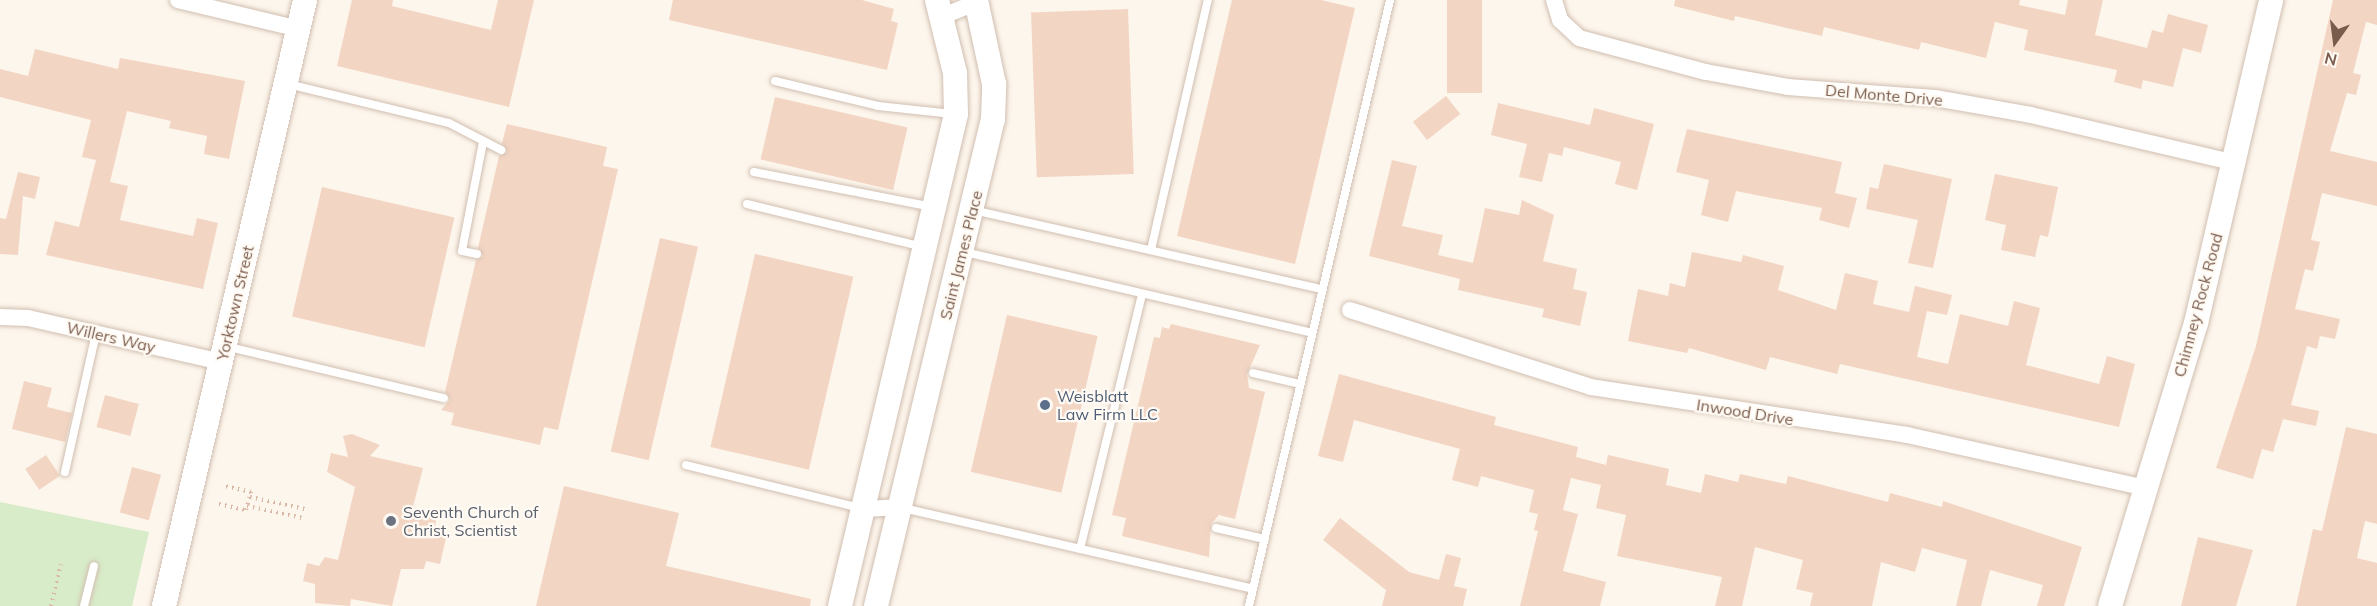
<!DOCTYPE html>
<html>
<head>
<meta charset="utf-8">
<style>
  body { margin:0 }
  #map { position:relative; width:2377px; height:606px; overflow:hidden; background:#fdf6ec; font-family:Mulish,sans-serif }
  div>[style] { position:absolute }
  [style*='--x'] { left:calc(var(--x)*1px); top:calc(var(--y)*1px); width:calc(var(--w)*1px); rotate:calc(var(--a)*1deg) }
  .green>* { inset:0; background:#d8ecc9 }
  .building>* { inset:0; background:#f3d5c3; transform-origin:0 0 }
  .path>* { height:4px; margin-top:-2px; transform-origin:0; background:repeating-linear-gradient(90deg,#d9b8a5 0 1.5px,transparent 0 6px) }
  .roads { filter:drop-shadow(0 0 2px #d1beb0) drop-shadow(0 0 2px #d1beb0) }
  .lane>* { height:8px; margin:-4px; padding:0 4px; transform-origin:4px; border-radius:4px; background:#fff }
  .street>* { height:16px; margin:-8px; padding:0 8px; transform-origin:8px; border-radius:8px; background:#fff }
  .secondary>* { height:24px; margin:-12px; padding:0 12px; transform-origin:12px; border-radius:12px; background:#fff }
  .dots>* { width:16px; height:16px; translate:-50% -50%; box-sizing:border-box; border:3px solid #fffaf3; border-radius:50% }
  span { translate:-50% -50%; white-space:nowrap; text-align:center; line-height:1.15; -webkit-text-stroke:4.5px #fffaf3; paint-order:stroke }
  .street-label { font-size:16px; color:#7a5c4d }
  .service-label { font-size:16px; color:#4e5e75 }
  .left { translate:0 -50%; text-align:left }
  .worship-label { font-size:16px; color:#5b616d }
  .north { position:absolute; left:2305px; top:12px; width:60px; height:60px; -webkit-text-stroke:4px #fffaf3; paint-order:stroke; rotate:194deg; font-size:16px; font-weight:700; line-height:24px; text-align:center; color:#7a5c4d }
  .north::after { content:''; display:block; margin:auto; width:21px; height:27px; background:#7a5c4d; clip-path:polygon(50% 0,100% 100%,50% 72%,0 100%) }
</style>
</head>
<body>
<div id="map">
  <div class="green">
    <div style="clip-path:polygon(0 502px,149px 532px,132px 606px,0 606px)"></div>
  </div>
  <div class="building">
    <div style="clip-path:polygon(352px 0,393px 0,392px 6px,491px 30px,498px 0,534px 0,509px 107px,337px 66px)"></div>
    <div style="clip-path:polygon(673px 0,862px 0,894px 9px,891px 21px,898px 23px,887px 70px,669px 20px)"></div>
    <div style="clip-path:polygon(1232px 0,1321px 0,1355px 8px,1295px 264px,1177px 236px)"></div>
    <div style="left:1447px;top:0;width:35px;height:93px"></div>
    <div style="clip-path:polygon(1675px 0,2020px 0,2019px 5px,2065px 15px,2068px 0,2103px 0,2095px 35px,2147px 48px,2152px 30px,2163px 33px,2168px 14px,2208px 25px,2201px 53px,2183px 48px,2173px 87px,2143px 80px,2141px 89px,2114px 82px,2117px 70px,2024px 50px,2028px 30px,1995px 22px,1986px 58px,1921px 42px,1919px 50px,1824px 27px,1822px 36px,1735px 16px,1734px 21px,1674px 6px)"></div>
    <div style="clip-path:polygon(2333px 0,2377px 0,2377px 25px,2366px 22px,2353px 73px,2361px 75px,2356px 95px,2347px 93px,2330px 151px,2377px 162px,2377px 206px,2322px 193px,2311px 240px,2320px 242px,2313px 271px,2305px 269px,2295px 309px,2340px 319px,2335px 339px,2320px 336px,2317px 349px,2307px 346px,2291px 405px,2319px 411px,2316px 426px,2283px 419px,2273px 452px,2262px 449px,2253px 479px,2216px 468px,2256px 346px)"></div>
    <div style="left:1128px;top:9px;width:165px;height:97px;rotate:88deg"></div>
    <div style="clip-path:polygon(35px 49px,118px 69px,120px 58px,245px 81px,229px 159px,204px 154px,207px 136px,169px 128px,171px 121px,127px 111px,110px 182px,128px 186px,120px 220px,193px 236px,197px 218px,218px 223px,203px 289px,46px 255px,55px 221px,79px 227px,96px 160px,82px 157px,91px 120px,0 97px,0 69px,28px 76px)"></div>
    <div style="left:1446px;top:96px;width:23px;height:42px;rotate:52deg"></div>
    <div style="left:775px;top:97px;width:136px;height:64px;rotate:13deg"></div>
    <div style="clip-path:polygon(1498px 103px,1590px 125px,1594px 108px,1654px 124px,1637px 190px,1615px 184px,1621px 162px,1564px 147px,1562px 156px,1549px 153px,1542px 182px,1519px 177px,1527px 144px,1491px 135px)"></div>
    <div style="clip-path:polygon(507px 124px,607px 147px,603px 166px,618px 169px,558px 430px,544px 427px,540px 445px,451px 425px,454px 413px,441px 410px,450px 400px,445px 392px,476px 260px,483px 256px,478px 248px,499px 156px,507px 152px,502px 143px)"></div>
    <div style="clip-path:polygon(1687px 129px,1842px 162px,1835px 193px,1857px 198px,1849px 228px,1819px 220px,1822px 208px,1736px 191px,1728px 222px,1701px 215px,1709px 180px,1676px 172px)"></div>
    <div style="clip-path:polygon(1392px 160px,1417px 166px,1402px 226px,1443px 235px,1438px 255px,1473px 263px,1485px 208px,1519px 215px,1522px 200px,1554px 215px,1543px 261px,1577px 269px,1573px 289px,1587px 292px,1580px 326px,1542px 317px,1544px 309px,1458px 290px,1460px 279px,1369px 256px)"></div>
    <div style="clip-path:polygon(1884px 164px,1952px 179px,1933px 268px,1908px 263px,1918px 220px,1866px 209px,1870px 187px,1878px 189px)"></div>
    <div style="clip-path:polygon(18px 172px,40px 177px,35px 199px,23px 196px,18px 255px,0 254px,0 218px,6px 219px)"></div>
    <div style="clip-path:polygon(1995px 174px,2058px 187px,2048px 237px,2040px 235px,2035px 257px,2001px 250px,2006px 225px,1985px 220px)"></div>
    <div style="left:322px;top:187px;width:136px;height:133px;rotate:13deg"></div>
    <div style="left:660px;top:238px;width:39px;height:219px;rotate:13deg"></div>
    <div style="clip-path:polygon(1692px 252px,1741px 262px,1743px 255px,1784px 266px,1778px 290px,1836px 310px,1845px 273px,1878px 281px,1873px 304px,1909px 312px,1915px 286px,1952px 295px,1947px 315px,1927px 311px,1917px 357px,1948px 364px,1960px 314px,2008px 326px,2014px 301px,2040px 308px,2026px 365px,2099px 384px,2107px 356px,2135px 364px,2119px 427px,1840px 364px,1837px 374px,1770px 357px,1766px 370px,1689px 348px,1687px 353px,1628px 341px,1638px 289px,1668px 296px,1670px 283px,1685px 287px)"></div>
    <div style="left:755px;top:254px;width:101px;height:198px;rotate:13deg"></div>
    <div style="left:1007px;top:315px;width:93px;height:161px;rotate:13deg"></div>
    <div style="clip-path:polygon(1171px 324px,1260px 345px,1247px 374px,1249px 388px,1265px 392px,1235px 519px,1219px 515px,1211px 524px,1209px 557px,1122px 536px,1126px 518px,1112px 515px,1154px 337px,1160px 338px,1162px 327px,1169px 329px)"></div>
    <div style="clip-path:polygon(1339px 374px,1496px 417px,1494px 425px,1578px 447px,1576px 457px,1606px 465px,1608px 455px,1669px 469px,1666px 485px,1701px 493px,1705px 474px,1738px 482px,1740px 474px,1786px 484px,1788px 476px,1888px 502px,1890px 493px,1942px 507px,1943px 501px,2082px 547px,2064px 606px,2037px 606px,2043px 585px,1990px 570px,1981px 606px,1956px 606px,1967px 560px,1922px 548px,1915px 572px,1881px 562px,1872px 606px,1810px 606px,1813px 593px,1796px 589px,1803px 560px,1755px 547px,1742px 606px,1715px 606px,1722px 577px,1617px 556px,1626px 515px,1596px 508px,1601px 485px,1571px 478px,1563px 510px,1578px 514px,1563px 571px,1606px 582px,1600px 606px,1520px 606px,1538px 531px,1534px 530px,1538px 514px,1529px 512px,1534px 490px,1481px 476px,1478px 487px,1452px 480px,1460px 449px,1354px 420px,1343px 462px,1318px 456px)"></div>
    <div style="clip-path:polygon(24px 381px,52px 388px,47px 407px,72px 413px,65px 442px,12px 429px)"></div>
    <div style="left:105px;top:395px;width:35px;height:33px;rotate:15deg"></div>
    <div style="clip-path:polygon(2346px 427px,2377px 434px,2377px 524px,2365px 521px,2357px 558px,2377px 563px,2377px 606px,2296px 606px,2313px 529px,2322px 531px)"></div>
    <div style="clip-path:polygon(352px 434px,380px 445px,370px 456px,423px 468px,413px 507px,437px 516px,435px 526px,448px 529px,440px 564px,426px 561px,424px 569px,401px 569px,392px 606px,351px 599px,350px 606px,315px 603px,315px 584px,303px 581px,307px 563px,319px 566px,325px 557px,338px 560px,355px 487px,327px 472px,331px 453px,348px 457px,343px 436px)"></div>
    <div style="left:46px;top:455px;width:25px;height:25px;rotate:56deg"></div>
    <div style="left:132px;top:467px;width:30px;height:47px;rotate:15deg"></div>
    <div style="clip-path:polygon(564px 486px,679px 513px,666px 566px,811px 599px,810px 606px,536px 606px)"></div>
    <div style="clip-path:polygon(1340px 518px,1409px 572px,1439px 580px,1446px 554px,1461px 558px,1454px 586px,1467px 589px,1463px 606px,1382px 606px,1386px 590px,1323px 540px)"></div>
    <div style="clip-path:polygon(2198px 537px,2253px 550px,2236px 606px,2181px 606px)"></div>
  </div>
  <div class="path">
    <div style="--x:250;--y:497;--w:56;--a:12.3"></div>
    <div style="--x:219;--y:504;--w:28;--a:13"></div>
    <div style="--x:246;--y:510;--w:19;--a:-74"></div>
    <div style="--x:251;--y:492;--w:28;--a:-167"></div>
    <div style="--x:247;--y:506;--w:57;--a:12.1"></div>
    <div style="--x:51;--y:606;--w:43;--a:-76.6"></div>
  </div>
  <div class="roads">
    <div class="lane">
      <div style="--x:775;--y:81;--w:106;--a:13.6"></div>
      <div style="--x:878;--y:106;--w:75;--a:6.1"></div>
      <div style="--x:288;--y:84;--w:166;--a:13.6"></div>
      <div style="--x:449;--y:123;--w:59;--a:27.4"></div>
      <div style="--x:754;--y:172;--w:182;--a:11.1"></div>
      <div style="--x:747;--y:204;--w:181;--a:13.7"></div>
      <div style="--x:973;--y:210;--w:358;--a:12.8"></div>
      <div style="--x:1151;--y:250;--w:256;--a:-77.2"></div>
      <div style="--x:965;--y:252;--w:356;--a:13.1"></div>
      <div style="--x:477;--y:254;--w:15;--a:-169"></div>
      <div style="--x:462;--y:251;--w:111;--a:-79.1"></div>
      <div style="--x:225;--y:346;--w:225;--a:13.4"></div>
      <div style="--x:1253;--y:373;--w:48;--a:13.2"></div>
      <div style="--x:686;--y:465;--w:179;--a:13.9"></div>
      <div style="--x:65;--y:472;--w:142;--a:-77.4"></div>
      <div style="--x:903;--y:508;--w:359;--a:13"></div>
      <div style="--x:1216;--y:528;--w:50;--a:12.7"></div>
      <div style="--x:1080;--y:549;--w:262;--a:-76.3"></div>
      <div style="--x:84;--y:606;--w:41;--a:-76"></div>
      <div style="--x:1249;--y:606;--w:622;--a:-76.9"></div>
    </div>
    <div class="street">
      <div style="--x:178;--y:0;--w:124;--a:13.5"></div>
      <div style="--x:1554;--y:0;--w:21;--a:73"></div>
      <div style="--x:1560;--y:20;--w:26;--a:43"></div>
      <div style="--x:1579;--y:38;--w:131;--a:15"></div>
      <div style="--x:1706;--y:72;--w:83;--a:10.4"></div>
      <div style="--x:1788;--y:87;--w:147;--a:4.3"></div>
      <div style="--x:1935;--y:98;--w:97;--a:10"></div>
      <div style="--x:2031;--y:115;--w:210;--a:13.2"></div>
      <div style="--x:943;--y:16;--w:37;--a:-22"></div>
      <div style="--x:1350;--y:310;--w:253;--a:17.7"></div>
      <div style="--x:1591;--y:387;--w:320;--a:8.6"></div>
      <div style="--x:1907;--y:435;--w:246;--a:12.5"></div>
      <div style="--x:0;--y:317;--w:28;--a:2"></div>
      <div style="--x:28;--y:318;--w:198;--a:12.8"></div>
      <div style="--x:864;--y:509;--w:36;--a:-3"></div>
    </div>
    <div class="secondary">
      <div style="--x:164;--y:606;--w:622;--a:-76.9"></div>
      <div style="--x:840;--y:606;--w:505;--a:-76.73"></div>
      <div style="--x:956;--y:114;--w:41;--a:-91.4"></div>
      <div style="--x:955;--y:73;--w:75;--a:-103.9"></div>
      <div style="--x:876;--y:606;--w:500;--a:-76.5"></div>
      <div style="--x:993;--y:120;--w:36;--a:-88"></div>
      <div style="--x:994;--y:84;--w:86;--a:-102.1"></div>
      <div style="--x:2110;--y:606;--w:296;--a:-73.1"></div>
      <div style="--x:2196;--y:323;--w:332;--a:-76.9"></div>
    </div>
  </div>
  <div class="dots">
    <div style="left:1045px;top:405px;background:#5c6f8a"></div>
    <div style="left:391px;top:521px;background:#6b7280"></div>
  </div>
  <div class="street-label">
    <span style="left:1884px;top:95px;rotate:5deg">Del Monte Drive</span>
    <span style="left:961px;top:255px;rotate:-76deg">Saint James Place</span>
    <span style="left:235px;top:303px;rotate:-77deg">Yorktown Street</span>
    <span style="left:2198px;top:305px;rotate:-75deg">Chimney Rock Road</span>
    <span style="left:111px;top:337px;rotate:13deg">Willers Way</span>
    <span style="left:1745px;top:412px;rotate:9deg">Inwood Drive</span>
  </div>
  <div class="service-label">
    <span class="left" style="left:1057px;top:405px">Weisblatt<br>Law Firm LLC</span>
  </div>
  <div class="worship-label">
    <span class="left" style="left:403px;top:521px">Seventh Church of<br>Christ, Scientist</span>
  </div>
  <div class="north">N</div>
</div>
</body>
</html>
